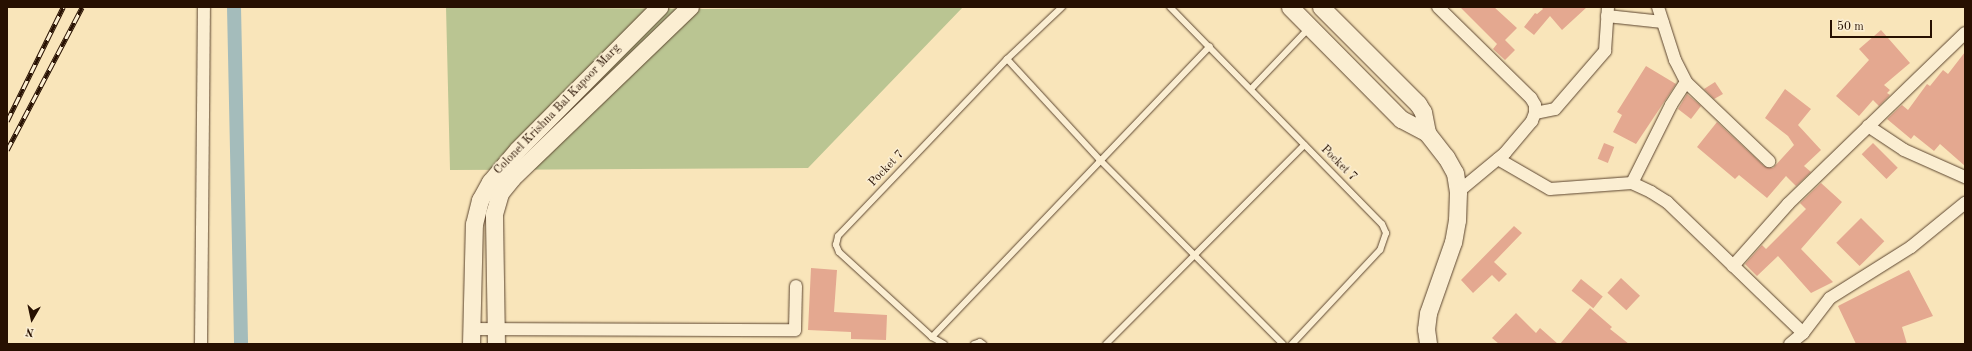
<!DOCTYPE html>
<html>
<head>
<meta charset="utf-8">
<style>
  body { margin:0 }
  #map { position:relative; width:1972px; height:351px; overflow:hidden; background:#f9e5ba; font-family:"Old Standard TT",serif }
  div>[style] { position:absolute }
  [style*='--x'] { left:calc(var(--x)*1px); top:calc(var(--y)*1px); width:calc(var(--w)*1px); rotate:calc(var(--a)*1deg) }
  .green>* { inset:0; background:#bac592 }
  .canal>* { height:14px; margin:-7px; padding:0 7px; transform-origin:7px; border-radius:7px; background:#a4bcbb }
  .building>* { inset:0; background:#e4a890; transform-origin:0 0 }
  .roads { filter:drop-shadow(0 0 1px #5c452f) drop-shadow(0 0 1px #5c452f) }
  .lane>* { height:6px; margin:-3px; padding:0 3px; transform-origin:3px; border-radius:3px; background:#fbeed2 }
  .street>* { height:12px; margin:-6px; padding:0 6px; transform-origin:6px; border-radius:6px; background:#fbeed2 }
  .secondary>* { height:17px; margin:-8.5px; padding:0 8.5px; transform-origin:8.5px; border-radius:8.5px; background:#fbeed2 }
  .rail>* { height:4.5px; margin-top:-2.25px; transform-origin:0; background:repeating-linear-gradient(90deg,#fbeed2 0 9px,#271001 0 18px); box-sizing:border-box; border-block:1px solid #271001 }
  span { translate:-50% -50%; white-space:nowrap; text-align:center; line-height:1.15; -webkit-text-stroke:3px #fbeed2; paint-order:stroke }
  .street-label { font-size:12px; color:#271001 }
  .frame { position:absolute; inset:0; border:8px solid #271001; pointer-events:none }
  .north { position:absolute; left:12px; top:299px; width:40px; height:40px; -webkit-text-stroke:3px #fbeed2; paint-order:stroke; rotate:189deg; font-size:11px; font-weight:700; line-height:16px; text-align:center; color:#271001 }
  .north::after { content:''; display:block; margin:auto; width:14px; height:18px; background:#271001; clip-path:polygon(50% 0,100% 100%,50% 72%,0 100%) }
  .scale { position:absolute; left:1830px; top:20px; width:102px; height:18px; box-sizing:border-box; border:2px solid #271001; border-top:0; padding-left:5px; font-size:12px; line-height:14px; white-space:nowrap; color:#271001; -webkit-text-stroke:3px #fbeed2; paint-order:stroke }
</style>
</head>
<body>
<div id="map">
  <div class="green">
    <div style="clip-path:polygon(446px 7px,706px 9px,963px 7px,808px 168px,450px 170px)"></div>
  </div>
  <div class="canal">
    <div style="--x:234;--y:7;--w:337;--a:88.8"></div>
  </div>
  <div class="building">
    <div style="clip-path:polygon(1460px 7px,1494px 7px,1517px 28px,1505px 40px,1515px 50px,1505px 60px,1493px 49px,1497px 44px)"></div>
    <div style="clip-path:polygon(1541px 7px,1587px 7px,1562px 30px,1550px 16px,1534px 35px,1524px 27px,1535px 13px,1537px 14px,1543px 9px)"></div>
    <div style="clip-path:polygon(1881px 30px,1910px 63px,1884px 85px,1890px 90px,1887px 93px,1890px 95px,1879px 106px,1873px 100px,1859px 116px,1836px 96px,1869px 60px,1859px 49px)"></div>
    <div style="clip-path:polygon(1965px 52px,1965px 166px,1940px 144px,1934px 151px,1914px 135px,1911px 139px,1887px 119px,1902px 105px,1908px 110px,1927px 84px,1930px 86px,1943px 70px,1948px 74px)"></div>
    <div style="clip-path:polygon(1646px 66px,1676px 84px,1636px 144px,1613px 132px,1622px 115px,1617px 112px)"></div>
    <div style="clip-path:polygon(1715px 82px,1723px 94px,1714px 99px,1704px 89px)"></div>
    <div style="clip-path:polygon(1785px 89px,1811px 109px,1798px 125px,1821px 150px,1804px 166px,1811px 172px,1796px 186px,1786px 176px,1767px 198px,1739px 175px,1735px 179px,1697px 147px,1717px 122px,1764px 166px,1773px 168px,1794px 145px,1788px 136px,1765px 118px)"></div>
    <div style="clip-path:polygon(1687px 94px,1701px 106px,1691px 119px,1678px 109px)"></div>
    <div style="left:1604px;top:143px;width:11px;height:17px;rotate:22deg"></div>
    <div style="left:1873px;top:143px;width:35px;height:16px;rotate:45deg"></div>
    <div style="clip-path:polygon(1821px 183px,1842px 202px,1801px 249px,1833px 282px,1811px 293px,1778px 256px,1757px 276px,1745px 264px,1762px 245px,1766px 249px,1806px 209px,1800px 203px)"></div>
    <div style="left:1861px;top:218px;width:33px;height:35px;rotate:45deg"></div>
    <div style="clip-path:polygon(1514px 226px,1522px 233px,1494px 262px,1507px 274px,1499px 282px,1492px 275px,1473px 293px,1461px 280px)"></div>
    <div style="clip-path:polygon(811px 268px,837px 270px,834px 312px,887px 315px,886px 340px,851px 339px,851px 332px,808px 330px)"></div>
    <div style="clip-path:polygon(1909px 270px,1933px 316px,1902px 327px,1907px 344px,1856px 344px,1838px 306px)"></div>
    <div style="left:1621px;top:278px;width:26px;height:20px;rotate:43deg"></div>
    <div style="left:1581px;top:279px;width:28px;height:15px;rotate:39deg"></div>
    <div style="clip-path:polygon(1590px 308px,1612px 327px,1610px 329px,1629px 344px,1560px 344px)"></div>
    <div style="clip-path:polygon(1516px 313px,1536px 333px,1540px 328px,1558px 344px,1499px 344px,1492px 338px)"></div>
  </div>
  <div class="roads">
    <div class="lane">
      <div style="--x:1170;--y:7;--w:303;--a:45.7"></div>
      <div style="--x:1382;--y:224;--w:10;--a:66"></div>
      <div style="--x:1386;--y:233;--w:18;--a:109"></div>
      <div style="--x:1380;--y:250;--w:129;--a:133.1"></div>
      <div style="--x:1007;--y:59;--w:136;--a:47.4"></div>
      <div style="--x:1099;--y:159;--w:261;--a:45.2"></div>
      <div style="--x:1251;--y:89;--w:84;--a:-46.4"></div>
      <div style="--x:932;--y:337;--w:402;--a:-46.3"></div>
      <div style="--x:944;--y:344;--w:14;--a:-150"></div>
      <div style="--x:932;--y:337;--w:126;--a:-137.6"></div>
      <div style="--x:839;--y:252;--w:8;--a:-113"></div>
      <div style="--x:836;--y:245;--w:9;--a:-77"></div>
      <div style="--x:838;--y:236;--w:245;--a:-46.3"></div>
      <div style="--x:1007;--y:59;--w:76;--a:-43.4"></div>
      <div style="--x:974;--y:344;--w:6;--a:-18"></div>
      <div style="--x:980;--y:342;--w:4;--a:34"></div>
      <div style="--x:1106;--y:344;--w:281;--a:-45.1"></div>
    </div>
    <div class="street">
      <div style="--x:1438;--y:7;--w:130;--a:44.4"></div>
      <div style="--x:1531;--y:98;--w:8;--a:60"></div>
      <div style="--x:1535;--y:105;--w:8;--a:90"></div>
      <div style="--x:1535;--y:113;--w:9;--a:111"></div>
      <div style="--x:1532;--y:121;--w:42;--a:130.2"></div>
      <div style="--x:1505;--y:153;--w:61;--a:140.3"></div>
      <div style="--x:1658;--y:7;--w:56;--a:72.2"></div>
      <div style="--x:1675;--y:60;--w:25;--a:63"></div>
      <div style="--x:1686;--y:82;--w:115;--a:43.6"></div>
      <div style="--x:1607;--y:16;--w:56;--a:6.1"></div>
      <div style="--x:1535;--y:113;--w:20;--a:-11"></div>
      <div style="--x:1555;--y:109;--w:77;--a:-49.2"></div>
      <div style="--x:1605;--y:51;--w:44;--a:-86.1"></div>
      <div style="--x:1868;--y:126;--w:43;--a:33.7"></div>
      <div style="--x:1904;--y:150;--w:67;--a:23.9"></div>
      <div style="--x:1498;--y:159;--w:60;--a:30"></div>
      <div style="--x:1550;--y:189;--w:82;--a:-4.2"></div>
      <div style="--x:1632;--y:183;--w:21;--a:25"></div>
      <div style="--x:1651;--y:192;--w:19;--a:32"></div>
      <div style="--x:1667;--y:202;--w:189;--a:43.9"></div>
      <div style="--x:1632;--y:183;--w:87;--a:-63.4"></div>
      <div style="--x:1671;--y:105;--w:27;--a:-57"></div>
      <div style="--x:1733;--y:266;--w:83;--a:-48.4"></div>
      <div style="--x:1788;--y:204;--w:246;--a:-44"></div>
      <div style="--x:471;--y:329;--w:324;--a:0.2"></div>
      <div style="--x:795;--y:330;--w:44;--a:-88.7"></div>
      <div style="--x:201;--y:344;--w:337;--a:-89.5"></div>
      <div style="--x:1790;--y:344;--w:17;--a:-40"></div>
      <div style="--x:1803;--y:333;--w:44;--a:-52.4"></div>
      <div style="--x:1830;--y:298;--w:96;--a:-32.2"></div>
      <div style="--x:1911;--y:247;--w:70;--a:-39.2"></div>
    </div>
    <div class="secondary">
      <div style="--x:1290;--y:7;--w:158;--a:45.3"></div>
      <div style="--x:1401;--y:119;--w:30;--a:28"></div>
      <div style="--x:1427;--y:133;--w:31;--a:52"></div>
      <div style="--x:1446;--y:157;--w:18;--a:61"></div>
      <div style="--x:1455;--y:173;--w:19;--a:81"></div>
      <div style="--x:1458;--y:192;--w:28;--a:92"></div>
      <div style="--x:1457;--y:220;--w:22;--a:100"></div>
      <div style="--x:1453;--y:242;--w:75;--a:109.4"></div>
      <div style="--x:1428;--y:313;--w:16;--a:97"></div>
      <div style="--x:1426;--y:329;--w:15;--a:82"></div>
      <div style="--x:1321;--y:7;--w:137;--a:45"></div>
      <div style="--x:1418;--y:104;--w:9;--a:58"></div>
      <div style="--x:1423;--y:112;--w:21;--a:79"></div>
      <div style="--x:471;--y:344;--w:120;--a:-88.6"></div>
      <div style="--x:474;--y:224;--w:25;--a:-76"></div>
      <div style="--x:480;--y:200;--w:21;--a:-61"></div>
      <div style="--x:490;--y:182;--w:42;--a:-49.8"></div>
      <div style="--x:517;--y:150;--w:202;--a:-45.2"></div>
      <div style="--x:496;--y:344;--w:130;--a:-90.9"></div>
      <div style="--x:494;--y:214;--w:22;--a:-74"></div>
      <div style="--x:500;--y:193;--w:19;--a:-51"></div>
      <div style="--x:512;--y:178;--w:247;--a:-43.9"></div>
    </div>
  </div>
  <div class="rail">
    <div style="--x:7;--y:121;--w:127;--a:-63.8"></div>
    <div style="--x:7;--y:150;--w:161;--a:-62.3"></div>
  </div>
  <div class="street-label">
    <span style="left:558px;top:110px;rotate:-46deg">Colonel Krishna Bal Kapoor Marg</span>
    <span style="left:1338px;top:164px;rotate:45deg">Pocket 7</span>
    <span style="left:887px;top:169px;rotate:-46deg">Pocket 7</span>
  </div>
  <div class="frame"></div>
  <div class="north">N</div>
  <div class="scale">50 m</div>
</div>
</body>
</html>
